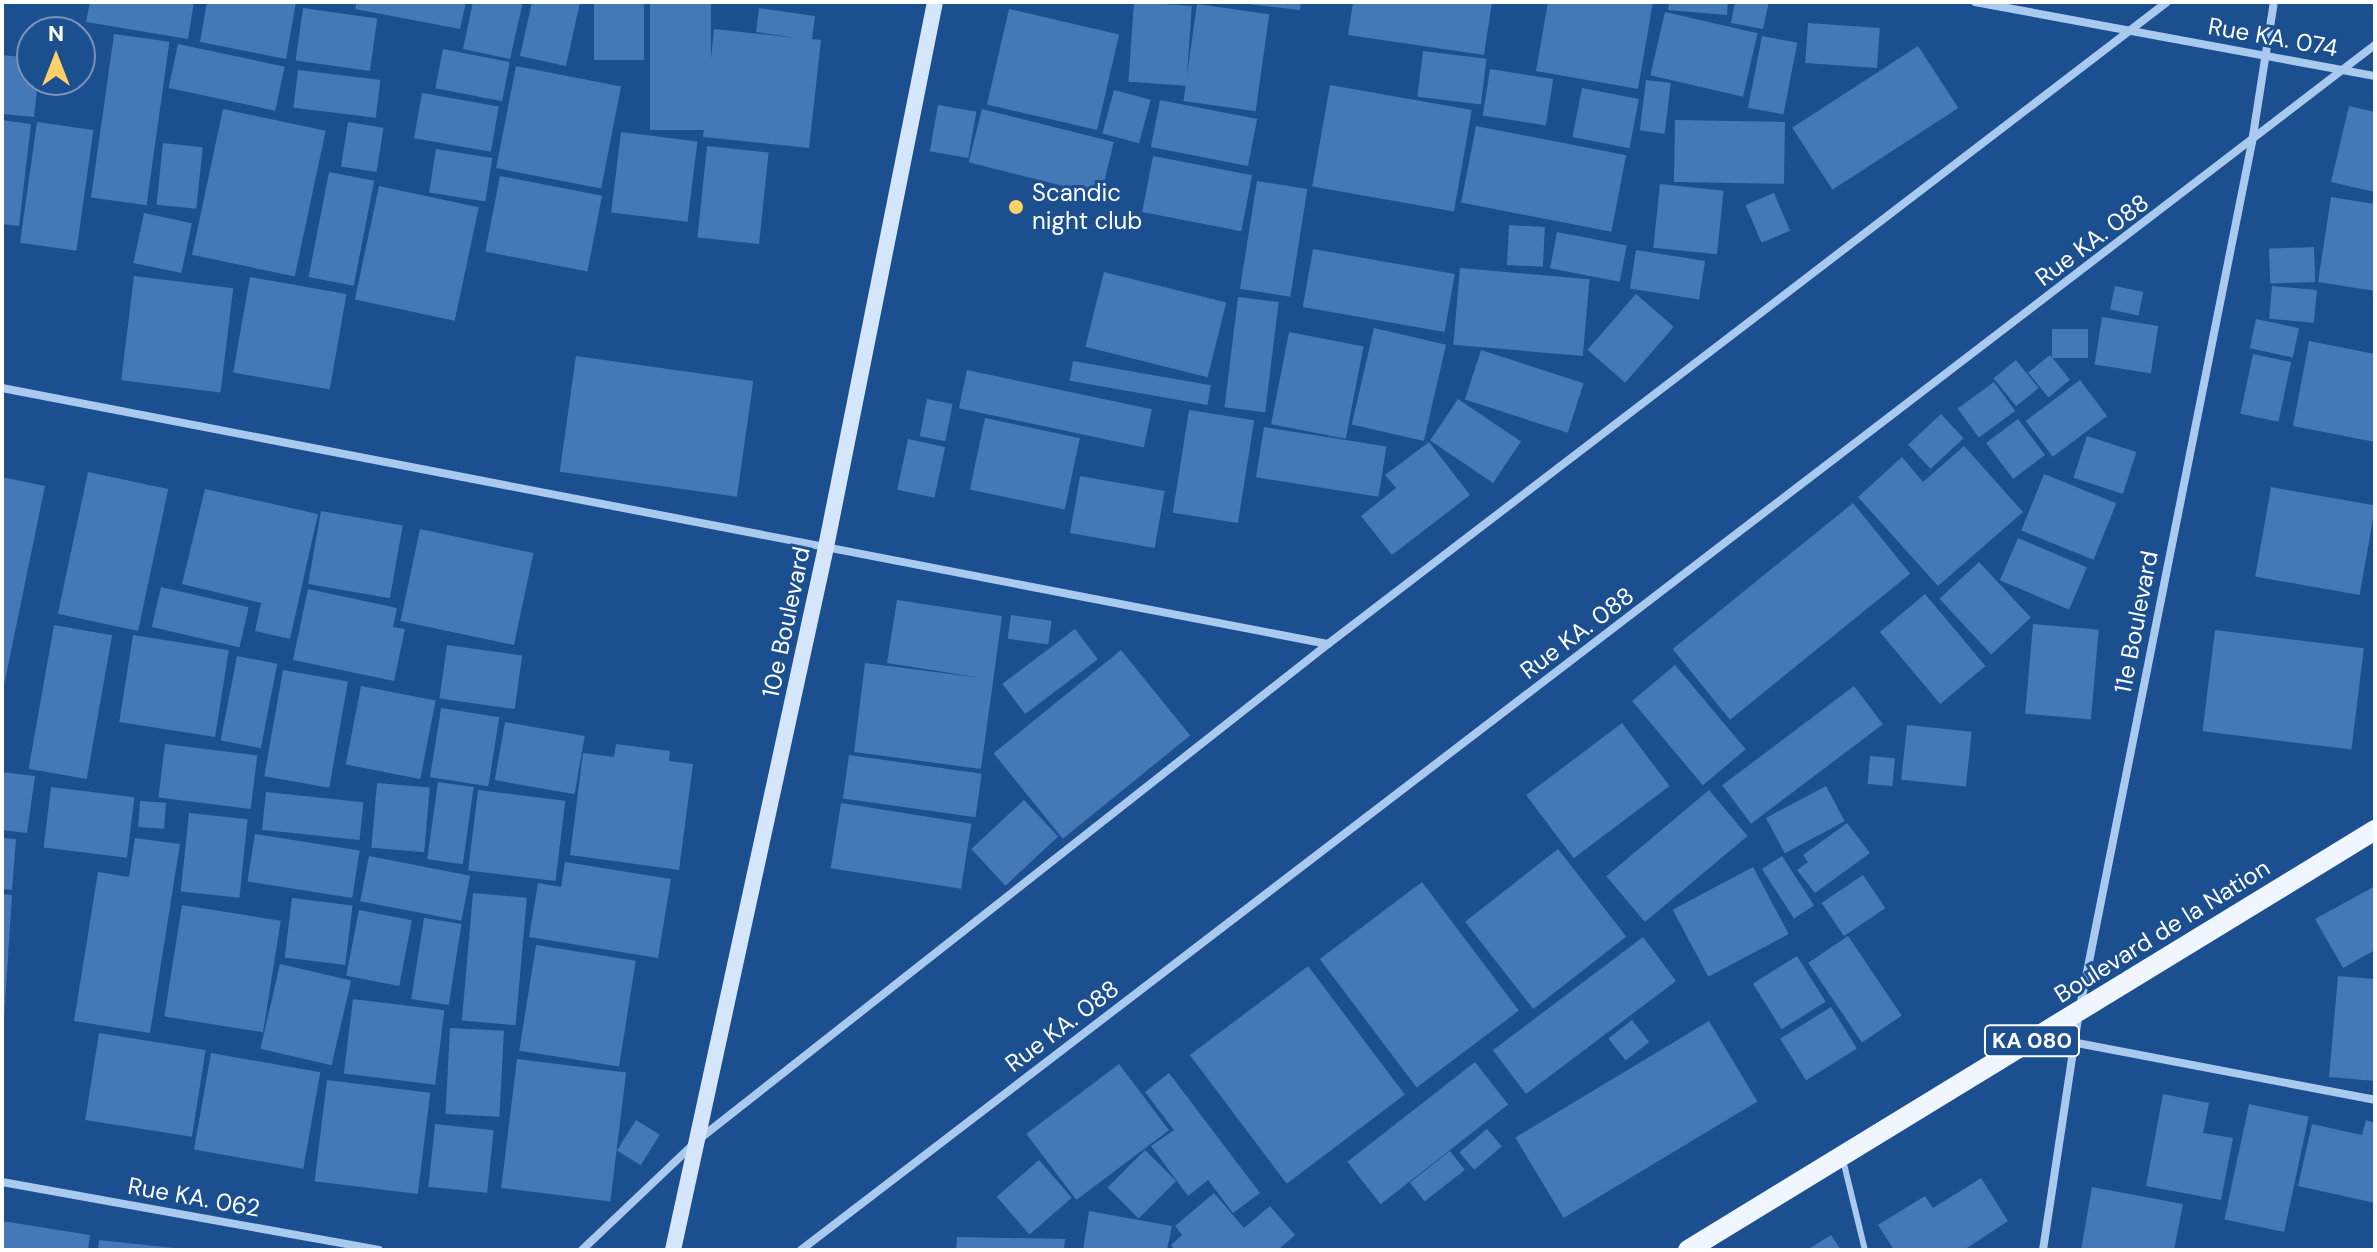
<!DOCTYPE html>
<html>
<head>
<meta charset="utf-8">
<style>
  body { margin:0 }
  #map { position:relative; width:2377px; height:1252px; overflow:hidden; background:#1b4f8f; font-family:"DM Sans",sans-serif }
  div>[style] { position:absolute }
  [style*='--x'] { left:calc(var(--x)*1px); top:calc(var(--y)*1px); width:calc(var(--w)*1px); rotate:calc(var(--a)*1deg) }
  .building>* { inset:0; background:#4478b7; transform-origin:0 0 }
  .service>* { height:6px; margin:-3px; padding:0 3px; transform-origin:3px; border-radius:3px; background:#a9c9ee }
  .minor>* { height:8px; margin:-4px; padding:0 4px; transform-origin:4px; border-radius:4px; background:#a9c9ee }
  .secondary>* { height:16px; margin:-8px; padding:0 8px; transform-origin:8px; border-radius:8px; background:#d6e6fa }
  .primary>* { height:20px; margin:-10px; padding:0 10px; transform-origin:10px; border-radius:10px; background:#f0f6ff }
  .dots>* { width:22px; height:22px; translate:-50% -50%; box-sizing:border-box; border:4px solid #1b4f8f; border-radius:50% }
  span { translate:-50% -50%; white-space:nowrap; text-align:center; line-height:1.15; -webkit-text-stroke:6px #1b4f8f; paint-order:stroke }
  .shield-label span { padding:2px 6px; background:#1b4f8f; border:2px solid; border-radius:6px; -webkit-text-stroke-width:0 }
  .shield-label { font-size:22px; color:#fff; font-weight:700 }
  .street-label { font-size:24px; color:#fff }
  .poi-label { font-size:24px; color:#fff }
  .left { translate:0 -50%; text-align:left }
  .frame { position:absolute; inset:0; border:4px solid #fff; pointer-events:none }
  .north { position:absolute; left:16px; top:16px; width:80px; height:80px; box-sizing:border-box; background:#1b4f8f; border:2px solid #7695bc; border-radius:50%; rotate:0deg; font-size:22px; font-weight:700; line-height:32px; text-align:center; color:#fff }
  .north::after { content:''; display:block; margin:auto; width:28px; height:36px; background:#ffd166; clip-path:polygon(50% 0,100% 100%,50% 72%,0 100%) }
</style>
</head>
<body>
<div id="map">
  <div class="building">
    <div style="clip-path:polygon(90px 2px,194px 2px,188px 39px,86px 22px)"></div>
    <div style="clip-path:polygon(207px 2px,296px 2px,286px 59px,200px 42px)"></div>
    <div style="clip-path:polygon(357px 2px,466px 2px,460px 29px,355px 9px)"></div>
    <div style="clip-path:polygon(473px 2px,523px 2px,510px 59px,463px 49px)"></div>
    <div style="clip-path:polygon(532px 2px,580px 2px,566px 66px,520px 56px)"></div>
    <div style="left:594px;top:2px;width:50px;height:58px"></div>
    <div style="left:650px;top:2px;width:61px;height:128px"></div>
    <div style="left:1134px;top:2px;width:58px;height:80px;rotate:4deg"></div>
    <div style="clip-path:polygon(1233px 2px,1301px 2px,1300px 10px)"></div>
    <div style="clip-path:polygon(1353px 2px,1492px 2px,1484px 55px,1348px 35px)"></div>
    <div style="clip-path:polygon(1548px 2px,1653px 2px,1638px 89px,1536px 71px)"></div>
    <div style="clip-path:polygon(1669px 2px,1728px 2px,1727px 15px,1668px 10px)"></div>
    <div style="clip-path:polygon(1735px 2px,1769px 2px,1763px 29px,1731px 23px)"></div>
    <div style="left:1197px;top:4px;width:73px;height:98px;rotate:8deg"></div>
    <div style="left:303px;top:8px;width:75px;height:53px;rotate:8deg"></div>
    <div style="clip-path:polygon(759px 8px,815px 16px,812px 39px,821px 40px,809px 148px,703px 137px,714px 29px,797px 38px,756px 32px)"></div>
    <div style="left:1009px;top:9px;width:113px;height:98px;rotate:13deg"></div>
    <div style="left:1665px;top:12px;width:95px;height:65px;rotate:13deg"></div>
    <div style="left:1808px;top:23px;width:72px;height:40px;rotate:4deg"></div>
    <div style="left:114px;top:34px;width:56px;height:165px;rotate:8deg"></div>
    <div style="left:1762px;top:36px;width:36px;height:73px;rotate:11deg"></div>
    <div style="left:178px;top:44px;width:109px;height:45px;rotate:12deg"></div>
    <div style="left:1918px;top:46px;width:74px;height:150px;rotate:57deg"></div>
    <div style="left:443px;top:49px;width:68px;height:40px;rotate:11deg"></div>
    <div style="left:1423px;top:51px;width:64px;height:46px;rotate:7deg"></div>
    <div style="clip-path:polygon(2px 55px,32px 58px,32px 80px,38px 80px,34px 117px,2px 114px)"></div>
    <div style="left:516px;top:66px;width:107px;height:104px;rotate:11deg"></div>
    <div style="left:1490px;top:69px;width:64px;height:47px;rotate:9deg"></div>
    <div style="left:298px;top:70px;width:83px;height:38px;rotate:7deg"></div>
    <div style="left:1646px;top:80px;width:25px;height:51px;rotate:7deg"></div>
    <div style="left:1330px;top:85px;width:144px;height:103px;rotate:10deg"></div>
    <div style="left:1582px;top:88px;width:58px;height:50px;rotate:11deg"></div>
    <div style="left:1114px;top:90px;width:38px;height:45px;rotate:15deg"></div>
    <div style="left:422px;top:93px;width:78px;height:46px;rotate:10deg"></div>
    <div style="left:1160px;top:100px;width:99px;height:48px;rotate:11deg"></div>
    <div style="left:938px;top:105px;width:39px;height:47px;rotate:10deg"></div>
    <div style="clip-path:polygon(2349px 106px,2375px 112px,2375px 192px,2331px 182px)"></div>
    <div style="left:223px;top:109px;width:105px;height:149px;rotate:12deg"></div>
    <div style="left:982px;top:109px;width:136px;height:55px;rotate:14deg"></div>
    <div style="clip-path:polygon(2px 120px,31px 124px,19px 226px,2px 224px)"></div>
    <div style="left:1675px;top:120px;width:110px;height:62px;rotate:1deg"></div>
    <div style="left:37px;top:122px;width:57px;height:122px;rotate:8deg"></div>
    <div style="left:348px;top:122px;width:36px;height:45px;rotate:9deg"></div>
    <div style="left:1476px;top:126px;width:153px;height:78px;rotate:11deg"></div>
    <div style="left:621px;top:132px;width:77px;height:81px;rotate:7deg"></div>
    <div style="left:163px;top:143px;width:40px;height:62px;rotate:6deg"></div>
    <div style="left:707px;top:146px;width:62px;height:92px;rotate:6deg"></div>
    <div style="left:436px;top:149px;width:57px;height:44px;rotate:9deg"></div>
    <div style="left:1153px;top:156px;width:101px;height:57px;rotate:11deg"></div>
    <div style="left:329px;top:172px;width:46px;height:107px;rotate:11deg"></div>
    <div style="left:500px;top:176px;width:104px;height:77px;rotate:11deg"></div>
    <div style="left:1257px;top:181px;width:51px;height:109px;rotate:9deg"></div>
    <div style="left:1660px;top:184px;width:64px;height:64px;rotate:6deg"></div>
    <div style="left:379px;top:186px;width:102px;height:116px;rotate:12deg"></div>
    <div style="left:1774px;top:193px;width:41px;height:31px;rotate:67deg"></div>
    <div style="clip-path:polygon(2331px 197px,2375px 204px,2375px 291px,2318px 282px)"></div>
    <div style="left:144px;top:213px;width:49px;height:51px;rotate:12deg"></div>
    <div style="left:1509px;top:225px;width:36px;height:40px;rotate:3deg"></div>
    <div style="left:1557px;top:232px;width:71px;height:37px;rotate:11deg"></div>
    <div style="left:2314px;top:247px;width:35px;height:45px;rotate:88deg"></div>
    <div style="left:1313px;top:249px;width:144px;height:59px;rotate:10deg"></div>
    <div style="left:1636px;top:250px;width:70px;height:39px;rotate:9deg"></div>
    <div style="left:1460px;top:268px;width:130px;height:77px;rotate:5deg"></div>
    <div style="left:1104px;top:272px;width:126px;height:77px;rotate:14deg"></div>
    <div style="left:134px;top:276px;width:100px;height:105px;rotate:7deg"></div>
    <div style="left:250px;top:277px;width:98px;height:97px;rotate:10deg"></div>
    <div style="left:2115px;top:286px;width:29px;height:24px;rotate:12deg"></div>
    <div style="left:2272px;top:286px;width:45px;height:33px;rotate:5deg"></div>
    <div style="left:1636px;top:294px;width:50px;height:74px;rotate:41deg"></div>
    <div style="left:1238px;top:297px;width:41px;height:111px;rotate:7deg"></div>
    <div style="left:2102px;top:317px;width:57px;height:48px;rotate:9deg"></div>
    <div style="left:2256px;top:319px;width:44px;height:30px;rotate:12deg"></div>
    <div style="left:1374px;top:328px;width:74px;height:99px;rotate:13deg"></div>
    <div style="left:2052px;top:329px;width:36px;height:29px"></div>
    <div style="left:1289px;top:332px;width:76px;height:94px;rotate:11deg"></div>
    <div style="clip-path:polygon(2309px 341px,2375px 354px,2375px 442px,2293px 426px)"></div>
    <div style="left:1481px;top:350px;width:108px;height:52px;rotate:18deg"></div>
    <div style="left:2253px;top:354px;width:39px;height:61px;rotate:12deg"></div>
    <div style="left:2050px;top:355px;width:32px;height:28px;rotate:51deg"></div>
    <div style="left:576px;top:356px;width:179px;height:117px;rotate:8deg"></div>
    <div style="left:2016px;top:360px;width:36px;height:29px;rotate:51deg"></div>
    <div style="left:1073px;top:361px;width:140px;height:20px;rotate:10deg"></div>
    <div style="left:967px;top:370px;width:189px;height:39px;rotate:12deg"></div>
    <div style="left:2080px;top:380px;width:45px;height:68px;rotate:53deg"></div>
    <div style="left:1994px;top:382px;width:36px;height:45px;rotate:54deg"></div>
    <div style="left:927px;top:399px;width:26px;height:38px;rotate:11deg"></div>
    <div style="left:1458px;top:399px;width:76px;height:50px;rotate:34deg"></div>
    <div style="left:1189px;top:410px;width:66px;height:104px;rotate:9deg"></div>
    <div style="left:1941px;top:414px;width:33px;height:45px;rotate:47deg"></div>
    <div style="left:985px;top:418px;width:97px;height:73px;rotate:12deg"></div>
    <div style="left:2018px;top:419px;width:45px;height:40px;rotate:53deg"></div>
    <div style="left:1264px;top:427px;width:124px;height:51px;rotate:9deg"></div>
    <div style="left:2087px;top:436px;width:52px;height:44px;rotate:18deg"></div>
    <div style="left:908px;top:439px;width:38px;height:52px;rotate:12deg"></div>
    <div style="clip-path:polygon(1429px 442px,1470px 495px,1392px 555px,1361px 516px,1396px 488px,1385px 475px)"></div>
    <div style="clip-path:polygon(1964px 446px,2023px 512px,1938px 586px,1858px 497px,1902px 457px,1923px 482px)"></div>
    <div style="left:88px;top:472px;width:82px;height:145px;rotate:12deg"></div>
    <div style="left:2044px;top:474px;width:78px;height:61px;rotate:22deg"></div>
    <div style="left:1080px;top:476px;width:86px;height:58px;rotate:10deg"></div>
    <div style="clip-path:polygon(2px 477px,45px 486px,3px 690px,2px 690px)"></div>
    <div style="left:2271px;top:487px;width:106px;height:91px;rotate:10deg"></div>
    <div style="clip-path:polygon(205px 489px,318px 514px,290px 639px,255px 631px,261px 603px,182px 584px)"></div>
    <div style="left:1853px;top:503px;width:91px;height:232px;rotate:51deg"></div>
    <div style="left:321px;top:511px;width:83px;height:74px;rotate:10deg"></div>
    <div style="left:420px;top:529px;width:116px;height:94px;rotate:12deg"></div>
    <div style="left:2018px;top:538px;width:75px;height:46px;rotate:23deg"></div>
    <div style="left:1979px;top:562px;width:76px;height:54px;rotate:47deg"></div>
    <div style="left:161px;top:587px;width:90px;height:41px;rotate:13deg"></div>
    <div style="clip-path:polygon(308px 589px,397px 608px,393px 627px,405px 629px,394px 681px,293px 660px)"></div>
    <div style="left:1925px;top:594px;width:94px;height:59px;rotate:50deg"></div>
    <div style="clip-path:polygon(897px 600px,1002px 616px,981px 769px,854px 752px,865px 663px,982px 678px,887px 663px)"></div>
    <div style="left:1011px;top:615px;width:41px;height:24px;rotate:8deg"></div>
    <div style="left:2033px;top:624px;width:66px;height:90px;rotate:5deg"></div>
    <div style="left:54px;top:625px;width:59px;height:146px;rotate:10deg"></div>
    <div style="left:1075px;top:629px;width:38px;height:91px;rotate:53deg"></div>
    <div style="left:2215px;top:630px;width:150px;height:102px;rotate:7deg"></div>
    <div style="left:133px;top:635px;width:97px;height:88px;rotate:9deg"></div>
    <div style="left:447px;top:645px;width:76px;height:54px;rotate:8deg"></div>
    <div style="left:1121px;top:650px;width:110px;height:164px;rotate:51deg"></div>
    <div style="left:237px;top:656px;width:41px;height:86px;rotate:11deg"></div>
    <div style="left:1675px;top:665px;width:110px;height:56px;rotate:50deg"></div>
    <div style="left:283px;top:670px;width:66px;height:108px;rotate:10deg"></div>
    <div style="left:361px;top:686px;width:76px;height:80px;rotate:11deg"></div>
    <div style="left:1854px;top:686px;width:48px;height:165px;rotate:53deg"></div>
    <div style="left:441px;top:708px;width:59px;height:70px;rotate:9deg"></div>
    <div style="left:505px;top:722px;width:81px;height:59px;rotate:10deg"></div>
    <div style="left:1622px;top:723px;width:79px;height:120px;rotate:53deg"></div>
    <div style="left:1907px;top:725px;width:65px;height:55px;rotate:6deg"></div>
    <div style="left:165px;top:744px;width:93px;height:54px;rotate:7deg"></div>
    <div style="clip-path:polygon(616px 744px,670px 751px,669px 761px,693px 764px,679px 870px,570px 855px,583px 753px,614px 757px)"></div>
    <div style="left:849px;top:755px;width:134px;height:44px;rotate:8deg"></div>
    <div style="left:1870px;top:756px;width:25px;height:28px;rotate:5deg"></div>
    <div style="clip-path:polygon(2px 772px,35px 776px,27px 833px,2px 830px)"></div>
    <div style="left:438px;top:782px;width:36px;height:78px;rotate:8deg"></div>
    <div style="left:377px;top:783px;width:53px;height:65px;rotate:5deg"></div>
    <div style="left:1826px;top:786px;width:40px;height:68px;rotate:62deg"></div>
    <div style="left:51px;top:787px;width:84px;height:61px;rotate:7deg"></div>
    <div style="left:478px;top:790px;width:88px;height:81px;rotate:7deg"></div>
    <div style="left:1709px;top:790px;width:60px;height:134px;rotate:50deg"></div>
    <div style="left:266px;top:792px;width:98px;height:38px;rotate:6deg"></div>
    <div style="left:1024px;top:800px;width:50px;height:72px;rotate:47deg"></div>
    <div style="left:140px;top:801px;width:26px;height:26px;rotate:4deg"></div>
    <div style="left:841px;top:803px;width:132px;height:66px;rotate:9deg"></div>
    <div style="left:189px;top:813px;width:59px;height:79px;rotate:6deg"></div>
    <div style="clip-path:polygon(1847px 823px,1870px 853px,1815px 893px,1797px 870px,1808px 862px,1803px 855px)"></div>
    <div style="left:255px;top:834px;width:106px;height:48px;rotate:9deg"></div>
    <div style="clip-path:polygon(2px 838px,16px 839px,12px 890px,2px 889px)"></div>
    <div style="clip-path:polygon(135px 838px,180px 844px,150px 1033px,74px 1021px,98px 872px,129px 877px)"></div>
    <div style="left:1558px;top:849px;width:111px;height:118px;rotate:52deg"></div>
    <div style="left:369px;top:856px;width:103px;height:46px;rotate:11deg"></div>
    <div style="left:1782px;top:856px;width:59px;height:24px;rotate:57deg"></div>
    <div style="clip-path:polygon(565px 862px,671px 879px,658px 958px,529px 937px,538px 883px,561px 887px)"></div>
    <div style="left:1753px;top:867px;width:76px;height:91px;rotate:62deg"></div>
    <div style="left:1863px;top:875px;width:40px;height:50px;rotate:56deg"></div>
    <div style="left:1422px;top:882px;width:161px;height:128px;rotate:53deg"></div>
    <div style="clip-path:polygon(2375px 886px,2375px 950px,2343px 968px,2315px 919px)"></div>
    <div style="left:473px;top:893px;width:54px;height:128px;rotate:5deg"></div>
    <div style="clip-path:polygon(2px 894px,12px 895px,4px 1019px,2px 1019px)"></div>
    <div style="left:292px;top:898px;width:61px;height:60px;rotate:7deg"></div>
    <div style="left:182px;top:905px;width:100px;height:113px;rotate:9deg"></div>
    <div style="left:359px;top:910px;width:54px;height:67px;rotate:11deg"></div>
    <div style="left:424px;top:918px;width:38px;height:82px;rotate:9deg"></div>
    <div style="left:1848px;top:936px;width:96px;height:48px;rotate:56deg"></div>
    <div style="left:1643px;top:937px;width:55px;height:188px;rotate:53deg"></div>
    <div style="left:536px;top:945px;width:101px;height:107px;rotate:9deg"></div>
    <div style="left:1797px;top:956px;width:54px;height:52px;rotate:58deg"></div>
    <div style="left:280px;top:964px;width:73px;height:87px;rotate:13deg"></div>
    <div style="left:1308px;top:966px;width:161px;height:148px;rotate:53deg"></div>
    <div style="clip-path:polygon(2338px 976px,2375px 979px,2375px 1081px,2329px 1077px)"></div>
    <div style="left:353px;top:999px;width:92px;height:75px;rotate:7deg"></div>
    <div style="left:1831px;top:1007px;width:49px;height:60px;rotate:58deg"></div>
    <div style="left:1632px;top:1020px;width:28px;height:30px;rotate:52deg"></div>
    <div style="left:1709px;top:1021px;width:94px;height:226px;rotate:59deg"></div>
    <div style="left:450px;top:1028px;width:54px;height:86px;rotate:3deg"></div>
    <div style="left:99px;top:1033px;width:108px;height:88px;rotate:9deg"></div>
    <div style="left:211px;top:1053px;width:111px;height:98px;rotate:10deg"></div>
    <div style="left:517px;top:1059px;width:110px;height:130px;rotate:7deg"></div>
    <div style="left:1475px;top:1062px;width:54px;height:162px;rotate:52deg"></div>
    <div style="left:1119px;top:1064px;width:83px;height:116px;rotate:53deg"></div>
    <div style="clip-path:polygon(1169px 1073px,1260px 1193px,1233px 1213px,1208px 1180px,1188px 1196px,1151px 1146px,1174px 1130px,1145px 1092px)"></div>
    <div style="left:327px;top:1080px;width:104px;height:102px;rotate:7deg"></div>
    <div style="clip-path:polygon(2163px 1094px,2209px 1103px,2203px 1133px,2233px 1138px,2221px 1200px,2146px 1186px)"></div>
    <div style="left:2249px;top:1104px;width:61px;height:118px;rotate:12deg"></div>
    <div style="left:636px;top:1120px;width:28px;height:36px;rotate:32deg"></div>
    <div style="clip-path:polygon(2366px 1120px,2375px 1123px,2375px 1203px,2298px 1186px,2312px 1124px,2362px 1135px)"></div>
    <div style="left:435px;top:1124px;width:59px;height:63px;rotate:6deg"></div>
    <div style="left:1487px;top:1129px;width:23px;height:36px;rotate:50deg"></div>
    <div style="left:1145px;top:1150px;width:44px;height:53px;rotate:45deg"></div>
    <div style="left:1450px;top:1151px;width:24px;height:51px;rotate:52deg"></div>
    <div style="left:1039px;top:1160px;width:50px;height:56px;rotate:49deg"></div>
    <div style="clip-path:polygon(1981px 1178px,2008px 1221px,1964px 1250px,1894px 1250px,1878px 1225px,1925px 1196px,1933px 1208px)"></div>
    <div style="clip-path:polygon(2092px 1187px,2183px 1204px,2174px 1250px,2081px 1250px)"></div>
    <div style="clip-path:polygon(1214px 1193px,1244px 1228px,1270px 1206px,1295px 1235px,1278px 1250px,1175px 1250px,1171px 1245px,1182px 1235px,1175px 1226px)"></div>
    <div style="clip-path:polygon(1089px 1211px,1172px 1226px,1167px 1250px,1083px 1250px)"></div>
    <div style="clip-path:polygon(2px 1221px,90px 1235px,88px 1250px,2px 1250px)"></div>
    <div style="clip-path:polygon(1831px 1235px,1841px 1250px,1807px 1250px)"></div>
    <div style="clip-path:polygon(957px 1237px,1065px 1239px,1064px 1250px,956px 1250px)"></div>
    <div style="clip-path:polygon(99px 1240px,174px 1248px,174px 1250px,98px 1250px)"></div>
  </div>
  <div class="service">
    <div style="--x:1843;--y:1160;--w:93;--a:76.3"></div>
  </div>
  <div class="minor">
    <div style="--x:1975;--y:2;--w:407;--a:10.5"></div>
    <div style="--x:2;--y:388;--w:1350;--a:10.93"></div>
    <div style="--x:2077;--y:1043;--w:303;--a:10.8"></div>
    <div style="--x:2;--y:1182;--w:383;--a:10.2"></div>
    <div style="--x:582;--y:1250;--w:160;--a:-43.5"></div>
    <div style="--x:698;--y:1140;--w:802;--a:-38.21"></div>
    <div style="--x:1328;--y:644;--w:1056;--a:-37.42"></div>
    <div style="--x:801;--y:1250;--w:1982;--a:-37.44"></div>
    <div style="--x:2043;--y:1250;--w:241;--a:-81.4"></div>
    <div style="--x:2079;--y:1012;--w:887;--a:-78.75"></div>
    <div style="--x:2252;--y:142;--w:142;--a:-81.1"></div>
  </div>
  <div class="secondary">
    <div style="--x:673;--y:1250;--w:719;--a:-77.72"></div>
    <div style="--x:826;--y:547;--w:556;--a:-78.69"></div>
  </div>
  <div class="primary">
    <div style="--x:1688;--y:1250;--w:805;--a:-31.44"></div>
  </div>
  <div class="dots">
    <div style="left:1016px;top:207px;background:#ffd166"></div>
  </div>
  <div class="shield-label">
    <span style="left:2032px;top:1041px">KA 080</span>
  </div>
  <div class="street-label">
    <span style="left:2273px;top:37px;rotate:10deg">Rue KA. 074</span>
    <span style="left:2092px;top:240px;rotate:-37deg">Rue KA. 088</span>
    <span style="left:786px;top:622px;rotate:-78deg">10e Boulevard</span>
    <span style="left:2136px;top:622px;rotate:-79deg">11e Boulevard</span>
    <span style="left:1577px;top:633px;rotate:-37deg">Rue KA. 088</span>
    <span style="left:2162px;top:931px;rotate:-32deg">Boulevard de la Nation</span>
    <span style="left:1062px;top:1026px;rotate:-37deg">Rue KA. 088</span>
    <span style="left:194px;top:1197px;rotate:10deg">Rue KA. 062</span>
  </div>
  <div class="poi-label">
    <span class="left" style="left:1032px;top:207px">Scandic<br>night club</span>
  </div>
  <div class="frame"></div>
  <div class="north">N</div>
</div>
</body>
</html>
